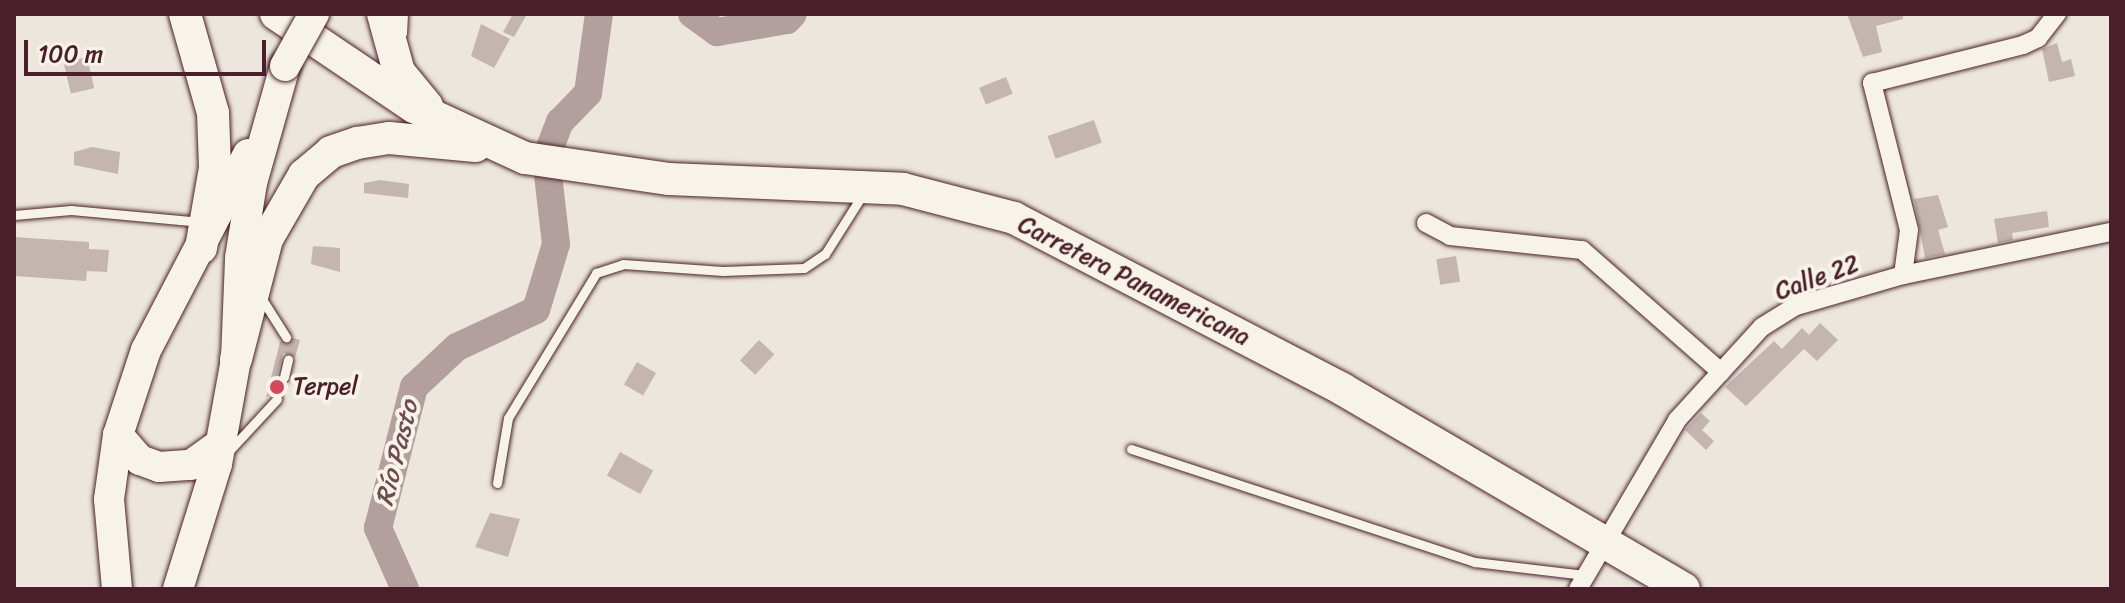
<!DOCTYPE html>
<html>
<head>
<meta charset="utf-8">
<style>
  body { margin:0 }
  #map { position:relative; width:2125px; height:603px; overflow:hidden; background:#ece6dd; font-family:Sriracha,sans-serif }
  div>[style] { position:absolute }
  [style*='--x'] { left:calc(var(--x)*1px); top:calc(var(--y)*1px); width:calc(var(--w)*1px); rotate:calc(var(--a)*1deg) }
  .river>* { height:28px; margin:-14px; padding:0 14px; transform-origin:14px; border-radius:14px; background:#b39f9d }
  .building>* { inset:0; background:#c4b5b0; transform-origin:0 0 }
  .roads { filter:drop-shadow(0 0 2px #4a1f2b) drop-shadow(0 0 2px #4a1f2b) }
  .service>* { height:9px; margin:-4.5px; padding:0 4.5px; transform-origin:4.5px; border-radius:4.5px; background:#f7f3e8 }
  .minor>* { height:18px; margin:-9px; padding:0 9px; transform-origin:9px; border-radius:9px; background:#f7f3e8 }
  .primary>* { height:30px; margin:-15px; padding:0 15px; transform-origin:15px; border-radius:15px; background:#f7f3e8 }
  .trunk>* { height:32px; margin:-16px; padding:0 16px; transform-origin:16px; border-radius:16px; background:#f7f3e8 }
  .bridges { filter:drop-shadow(0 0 2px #4a1f2b) drop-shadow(0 0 2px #4a1f2b) }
  .primary-bridge>* { height:30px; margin:-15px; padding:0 15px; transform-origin:15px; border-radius:15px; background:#f7f3e8 }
  .dots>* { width:22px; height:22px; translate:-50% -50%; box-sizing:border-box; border:4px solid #f7f3e8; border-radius:50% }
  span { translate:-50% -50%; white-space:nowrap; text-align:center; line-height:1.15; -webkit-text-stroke:8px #f7f3e8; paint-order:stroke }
  .street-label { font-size:24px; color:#4a1f2b }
  .poi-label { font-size:24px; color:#4a1f2b }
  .left { translate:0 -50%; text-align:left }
  .water-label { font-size:26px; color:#6f4c53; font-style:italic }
  .frame { position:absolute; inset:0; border:16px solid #4a1f2b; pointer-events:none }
  .scale { position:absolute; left:24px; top:40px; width:242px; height:36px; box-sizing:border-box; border:4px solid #4a1f2b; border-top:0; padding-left:10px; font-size:24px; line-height:28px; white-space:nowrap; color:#4a1f2b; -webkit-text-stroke:6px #f7f3e8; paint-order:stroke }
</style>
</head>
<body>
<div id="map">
  <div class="river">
    <div style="--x:692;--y:14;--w:31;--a:36"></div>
    <div style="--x:717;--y:32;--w:71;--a:-9.7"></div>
    <div style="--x:787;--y:20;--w:8;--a:-45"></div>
    <div style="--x:405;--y:589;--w:67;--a:-113.9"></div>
    <div style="--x:378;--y:528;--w:146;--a:-75.7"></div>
    <div style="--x:414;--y:387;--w:59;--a:-42.9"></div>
    <div style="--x:457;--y:347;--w:87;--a:-25.1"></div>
    <div style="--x:536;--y:310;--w:69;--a:-73.1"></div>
    <div style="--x:556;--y:244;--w:87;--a:-96.6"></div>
    <div style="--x:546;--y:158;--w:39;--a:-69"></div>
    <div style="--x:560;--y:122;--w:40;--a:-46"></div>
    <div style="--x:588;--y:93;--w:80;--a:-82.1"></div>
  </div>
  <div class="building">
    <div style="clip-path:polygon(513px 14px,527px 14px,514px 37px,503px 32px)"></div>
    <div style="clip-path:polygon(1847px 14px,1903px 14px,1903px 19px,1876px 26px,1882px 52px,1863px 57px)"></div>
    <div style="clip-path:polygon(481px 24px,510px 39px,494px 68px,471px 56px)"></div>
    <div style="clip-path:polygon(2057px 43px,2062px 62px,2071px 59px,2075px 76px,2049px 82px,2042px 49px)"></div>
    <div style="left:87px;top:57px;width:32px;height:24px;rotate:77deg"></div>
    <div style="left:1006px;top:77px;width:18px;height:29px;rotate:68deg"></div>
    <div style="left:1094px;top:120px;width:24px;height:49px;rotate:71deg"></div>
    <div style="clip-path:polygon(92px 147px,120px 152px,118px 174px,74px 165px,74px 152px)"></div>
    <div style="clip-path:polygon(380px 180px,409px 184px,408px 198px,364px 193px,364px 183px)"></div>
    <div style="clip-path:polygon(1938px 195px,1948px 227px,1938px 230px,1945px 254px,1925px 258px,1914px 199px)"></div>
    <div style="clip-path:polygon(2047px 211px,2049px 227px,2012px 233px,2013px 240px,1998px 243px,1994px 219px)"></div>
    <div style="clip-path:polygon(14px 237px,89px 242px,89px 249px,109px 250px,107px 272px,87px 271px,86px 281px,14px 276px)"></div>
    <div style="clip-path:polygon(313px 246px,340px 248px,340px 272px,311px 264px)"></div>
    <div style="left:1456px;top:256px;width:26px;height:20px;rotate:81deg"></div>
    <div style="clip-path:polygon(1820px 323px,1838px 340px,1817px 361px,1804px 349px,1746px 406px,1725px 387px,1774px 341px,1782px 349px,1802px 328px,1809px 335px)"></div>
    <div style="clip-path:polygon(293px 338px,300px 340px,295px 357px,283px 353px,277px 375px,287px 384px,284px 400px,278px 392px,266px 397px,280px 342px)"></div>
    <div style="left:759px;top:340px;width:21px;height:28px;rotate:43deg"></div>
    <div style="left:637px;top:362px;width:22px;height:26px;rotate:30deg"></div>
    <div style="clip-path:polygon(1701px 413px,1710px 421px,1702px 430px,1714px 441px,1706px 450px,1685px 430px)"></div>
    <div style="left:620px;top:452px;width:38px;height:27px;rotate:29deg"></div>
    <div style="clip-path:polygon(490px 513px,520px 519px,508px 557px,475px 547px)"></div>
  </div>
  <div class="roads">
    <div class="service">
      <div style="--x:402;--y:33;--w:19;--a:-87"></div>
      <div style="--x:14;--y:215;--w:57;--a:-5"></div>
      <div style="--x:71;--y:210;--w:131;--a:5.3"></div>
      <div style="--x:260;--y:296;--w:49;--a:57.6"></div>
      <div style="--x:284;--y:377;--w:18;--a:-77"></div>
      <div style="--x:1131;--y:449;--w:362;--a:18.2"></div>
      <div style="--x:1475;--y:562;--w:110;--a:6.8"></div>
      <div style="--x:228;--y:452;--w:72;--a:-47.2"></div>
      <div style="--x:497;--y:483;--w:66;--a:-80.4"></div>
      <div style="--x:508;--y:418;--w:170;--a:-58.7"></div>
      <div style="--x:596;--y:273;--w:28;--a:-18"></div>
      <div style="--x:623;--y:264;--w:100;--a:4"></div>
      <div style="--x:723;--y:271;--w:81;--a:-2.1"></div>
      <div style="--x:804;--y:268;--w:25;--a:-34"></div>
      <div style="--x:825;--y:254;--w:71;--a:-57.7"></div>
    </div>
    <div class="minor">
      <div style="--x:1426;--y:223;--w:27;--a:28"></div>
      <div style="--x:1450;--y:236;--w:133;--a:6.1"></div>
      <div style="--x:1582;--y:250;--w:185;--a:41.3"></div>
      <div style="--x:1903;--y:275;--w:45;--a:-82.4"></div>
      <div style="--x:1909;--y:230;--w:152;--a:-104.1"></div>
      <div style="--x:1872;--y:83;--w:156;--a:-14.1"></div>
      <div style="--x:2023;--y:45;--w:17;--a:-25"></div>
      <div style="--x:2038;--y:38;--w:31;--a:-52"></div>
      <div style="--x:1578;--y:589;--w:196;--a:-59.6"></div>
      <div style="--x:1677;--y:420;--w:126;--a:-47.6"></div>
      <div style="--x:1762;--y:327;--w:40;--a:-32"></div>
      <div style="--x:1796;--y:306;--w:111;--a:-16.2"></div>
      <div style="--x:1903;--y:275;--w:212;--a:-11.7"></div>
    </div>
    <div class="primary">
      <div style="--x:118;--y:435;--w:33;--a:49"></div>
      <div style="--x:140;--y:460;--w:20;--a:20"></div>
      <div style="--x:159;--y:467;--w:32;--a:-4"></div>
      <div style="--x:191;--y:465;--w:34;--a:-36"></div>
      <div style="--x:117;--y:589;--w:90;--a:-95.1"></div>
      <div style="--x:109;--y:499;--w:65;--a:-82"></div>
      <div style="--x:118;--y:435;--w:89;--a:-71.8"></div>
      <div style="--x:146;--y:350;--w:221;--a:-62.5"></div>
      <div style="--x:178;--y:589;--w:131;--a:-72.7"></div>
      <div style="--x:217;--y:464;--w:107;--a:-79.7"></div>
      <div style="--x:236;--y:359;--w:101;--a:-87.7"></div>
      <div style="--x:240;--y:258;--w:76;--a:-80.9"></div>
      <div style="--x:252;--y:183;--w:122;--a:-74.2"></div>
    </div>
    <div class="trunk">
      <div style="--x:185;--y:14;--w:103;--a:74.2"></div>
      <div style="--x:213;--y:113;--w:55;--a:87.9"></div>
      <div style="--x:215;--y:168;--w:81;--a:99.9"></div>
      <div style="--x:276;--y:14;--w:166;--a:34"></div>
      <div style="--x:414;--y:107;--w:122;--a:24.7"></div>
      <div style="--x:525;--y:158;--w:146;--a:8.3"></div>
      <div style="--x:669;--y:179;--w:234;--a:2.4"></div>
      <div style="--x:903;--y:189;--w:115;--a:14.6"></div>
      <div style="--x:1014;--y:218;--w:370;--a:27.5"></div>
      <div style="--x:1342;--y:389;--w:396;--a:30.3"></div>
      <div style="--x:383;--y:14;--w:60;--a:74.6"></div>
      <div style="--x:399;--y:72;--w:44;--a:50.5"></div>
      <div style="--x:236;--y:359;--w:124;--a:-75.5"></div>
      <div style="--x:267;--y:239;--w:74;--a:-60"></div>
      <div style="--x:304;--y:175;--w:35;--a:-40"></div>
      <div style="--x:331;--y:152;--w:28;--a:-19"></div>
      <div style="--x:357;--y:143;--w:32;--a:-9"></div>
      <div style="--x:389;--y:138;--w:87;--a:5.3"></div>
    </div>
  </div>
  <div class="bridges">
    <div class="primary-bridge">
      <div style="--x:285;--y:66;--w:60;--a:-60.9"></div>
    </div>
  </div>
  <div class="dots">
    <div style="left:277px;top:387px;background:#d1495b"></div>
  </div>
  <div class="street-label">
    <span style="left:1817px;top:278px;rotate:-20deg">Calle 22</span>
    <span style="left:1134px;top:281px;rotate:27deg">Carretera Panamericana</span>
  </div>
  <div class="poi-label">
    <span class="left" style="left:293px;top:387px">Terpel</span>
  </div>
  <div class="water-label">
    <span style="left:397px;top:453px;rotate:-76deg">Río Pasto</span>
  </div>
  <div class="frame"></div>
  <div class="scale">100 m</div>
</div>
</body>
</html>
